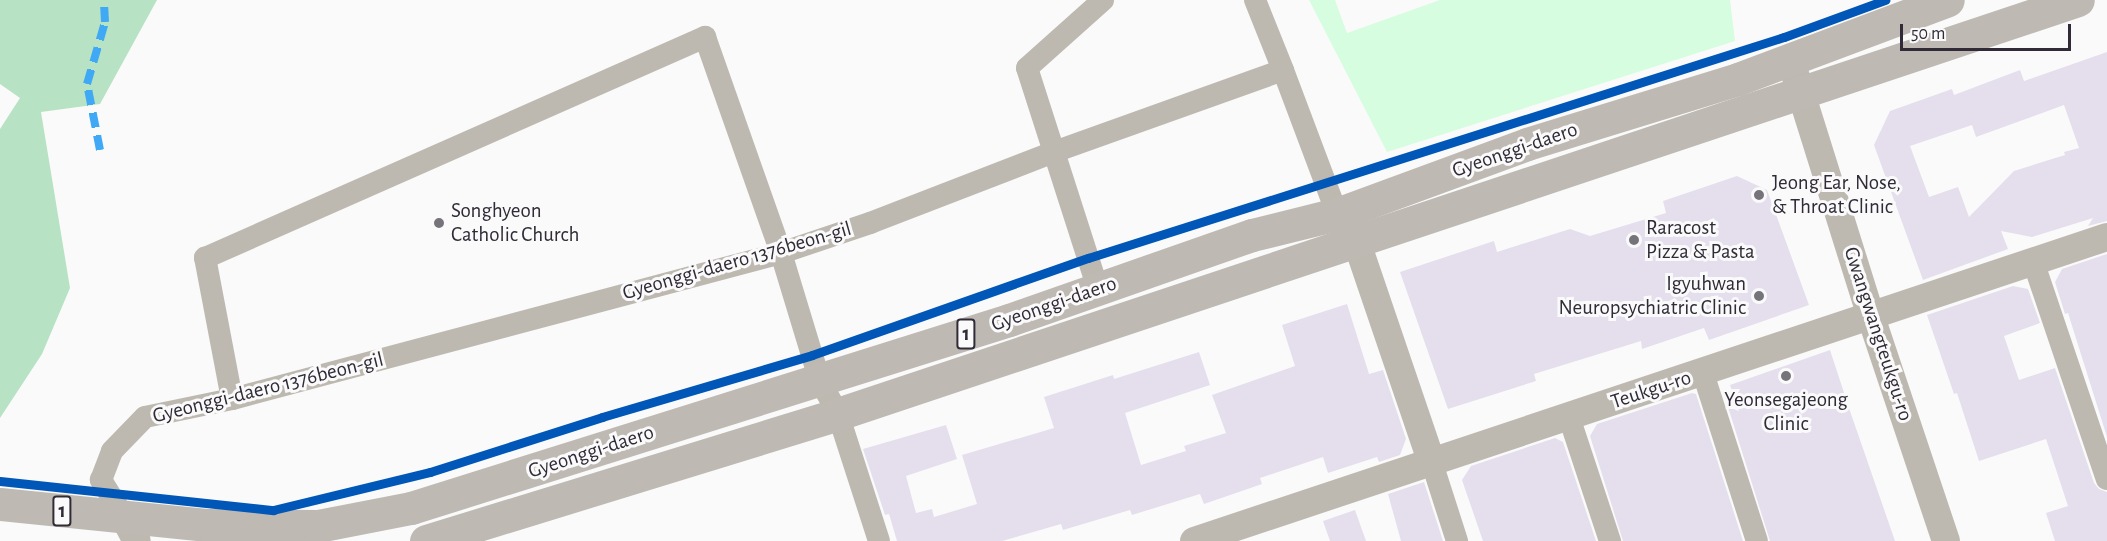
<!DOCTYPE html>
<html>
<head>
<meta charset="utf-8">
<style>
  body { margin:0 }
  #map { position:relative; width:2107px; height:541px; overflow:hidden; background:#fafafa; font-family:"Alegreya Sans",sans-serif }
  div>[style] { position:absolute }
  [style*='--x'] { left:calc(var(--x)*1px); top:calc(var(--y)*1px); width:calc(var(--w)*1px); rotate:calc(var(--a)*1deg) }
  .green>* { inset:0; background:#d6fde0 }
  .forest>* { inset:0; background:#b7e2c3 }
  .building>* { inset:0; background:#e5dfed }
  .minor>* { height:22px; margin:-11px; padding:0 11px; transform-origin:11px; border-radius:11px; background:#beb9b0 }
  .tertiary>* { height:28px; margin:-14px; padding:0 14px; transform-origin:14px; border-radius:14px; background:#beb9b0 }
  .primary>* { height:33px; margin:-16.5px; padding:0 16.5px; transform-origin:16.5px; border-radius:16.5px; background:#beb9b2 }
  .quiet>* { height:8px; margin-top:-4px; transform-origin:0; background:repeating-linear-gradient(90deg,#3fa9f5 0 15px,transparent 0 23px) }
  .cycleway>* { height:9px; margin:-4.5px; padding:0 4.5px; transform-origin:4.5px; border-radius:4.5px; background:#0057b8 }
  .dots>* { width:16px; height:16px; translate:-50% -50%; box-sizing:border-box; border:3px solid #fafafa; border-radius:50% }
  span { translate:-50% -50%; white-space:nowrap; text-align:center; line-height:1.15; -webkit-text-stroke:6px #fafafa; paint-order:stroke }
  .shield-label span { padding:2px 4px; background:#fafafa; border:2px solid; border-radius:4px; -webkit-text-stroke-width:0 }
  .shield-label { font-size:20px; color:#302b37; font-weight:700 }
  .street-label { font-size:21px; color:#302b37 }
  .poi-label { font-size:21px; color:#302b37 }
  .left { translate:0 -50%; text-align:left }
  .right { translate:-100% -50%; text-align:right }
  .scale { position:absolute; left:1900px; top:24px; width:171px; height:27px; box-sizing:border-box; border:3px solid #302b37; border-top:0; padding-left:8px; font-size:18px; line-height:21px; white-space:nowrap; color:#302b37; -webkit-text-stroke:4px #fafafa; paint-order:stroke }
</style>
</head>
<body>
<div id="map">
  <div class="green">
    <div style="clip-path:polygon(1309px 0,1335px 0,1347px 33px,1440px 0,1730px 0,1735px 41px,1387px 152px)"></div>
  </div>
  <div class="forest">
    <div style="clip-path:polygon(0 0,157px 0,100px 104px,41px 112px,70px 288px,42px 354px,0 418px,0 129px,20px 98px,0 84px)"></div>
  </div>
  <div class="building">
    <div style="clip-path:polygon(evenodd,2107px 52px,2107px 221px,2088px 226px,2093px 218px,2032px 237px,2001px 231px,2008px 249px,1923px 280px,1874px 145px,1890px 111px,1952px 89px,1954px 95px,2020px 70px,2024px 81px,2107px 52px,2064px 105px,2079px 148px,2064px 152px,2065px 155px,2014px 171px,1969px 217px,1958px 187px,1929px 197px,1910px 146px,1972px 125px,1976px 137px,2064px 105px)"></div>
    <div style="clip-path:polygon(1737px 176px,1767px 190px,1809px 305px,1709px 340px,1704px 328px,1642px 349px,1641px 341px,1534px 374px,1536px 381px,1448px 409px,1400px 272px,1494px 241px,1497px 252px,1570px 229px,1590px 236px,1666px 213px,1663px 201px)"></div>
    <div style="clip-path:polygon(2107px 254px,2107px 437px,2068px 313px,2065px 314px,2055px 282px,2062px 269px)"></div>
    <div style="clip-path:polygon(2013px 286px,2028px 289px,2040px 323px,2004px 336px,2019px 380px,2055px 368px,2094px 483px,2099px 489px,2107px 492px,2107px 541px,2055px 541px,2046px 513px,2068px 506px,2046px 439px,1979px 461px,1957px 393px,1954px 394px,1927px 315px)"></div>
    <div style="clip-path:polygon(1347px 304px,1369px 374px,1383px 370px,1406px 439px,1400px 455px,1379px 462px,1377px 457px,1328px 473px,1323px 457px,1260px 478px,1262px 484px,1204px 504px,1200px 494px,1132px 515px,1130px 510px,1063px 530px,1061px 524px,1002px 541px,897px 541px,889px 514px,885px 515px,863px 449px,946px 425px,957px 459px,906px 476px,916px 513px,932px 509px,934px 517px,977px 504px,962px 455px,1054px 428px,1044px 397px,1113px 375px,1114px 379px,1199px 352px,1210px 385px,1125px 413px,1141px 465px,1186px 451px,1184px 446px,1226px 433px,1212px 395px,1295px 366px,1282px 325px)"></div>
    <div style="clip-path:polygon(1830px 350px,1850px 411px,1895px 541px,1770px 541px,1728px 407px,1739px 411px,1730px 385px)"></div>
    <div style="clip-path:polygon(1692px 393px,1696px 394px,1743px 541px,1623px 541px,1590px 436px,1597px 424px)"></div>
    <div style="clip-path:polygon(1555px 438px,1563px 442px,1596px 541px,1483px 541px,1462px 480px,1471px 466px)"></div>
    <div style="clip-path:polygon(1424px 482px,1443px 541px,1401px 541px,1388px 494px)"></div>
    <div style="clip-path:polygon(1355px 510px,1366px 541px,1330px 541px,1323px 521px)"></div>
  </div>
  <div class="minor">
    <div style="--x:1255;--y:0;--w:75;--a:68.2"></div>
    <div style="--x:2033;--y:261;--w:230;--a:71.3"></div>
    <div style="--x:1098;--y:289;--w:232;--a:-107.8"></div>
    <div style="--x:1027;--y:68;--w:102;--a:-41.8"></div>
    <div style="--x:1703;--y:373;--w:176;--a:72.2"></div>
    <div style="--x:232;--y:399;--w:144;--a:-100.8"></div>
    <div style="--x:205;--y:258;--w:547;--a:-23.85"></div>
    <div style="--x:705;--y:37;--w:229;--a:70.6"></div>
    <div style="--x:781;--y:253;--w:134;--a:73.1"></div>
    <div style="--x:820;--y:381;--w:38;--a:61"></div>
    <div style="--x:838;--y:414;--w:133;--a:72.1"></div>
    <div style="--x:1569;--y:417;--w:131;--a:71.7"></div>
    <div style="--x:1432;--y:463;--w:82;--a:72.2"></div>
    <div style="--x:124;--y:517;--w:44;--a:-121.9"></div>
    <div style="--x:101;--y:480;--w:31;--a:-69"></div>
    <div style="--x:112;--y:451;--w:47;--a:-45.9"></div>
    <div style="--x:145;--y:417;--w:89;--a:-11.7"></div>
    <div style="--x:232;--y:399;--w:568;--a:-14.89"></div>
    <div style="--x:781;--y:253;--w:94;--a:-18.6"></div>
    <div style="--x:870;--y:223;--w:197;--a:-21.1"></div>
    <div style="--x:1054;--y:152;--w:243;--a:-19.7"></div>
    <div style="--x:1283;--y:70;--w:154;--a:69.4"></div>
  </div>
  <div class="tertiary">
    <div style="--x:1790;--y:58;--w:271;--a:72.6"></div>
    <div style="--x:1871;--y:317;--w:236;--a:71.5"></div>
    <div style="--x:1356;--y:240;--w:236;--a:71.2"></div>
    <div style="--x:124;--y:517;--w:27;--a:62"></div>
    <div style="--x:1194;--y:541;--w:962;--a:-18.42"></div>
  </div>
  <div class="primary">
    <div style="--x:0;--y:504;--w:209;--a:5.8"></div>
    <div style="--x:208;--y:525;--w:110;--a:0.5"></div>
    <div style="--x:318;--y:526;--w:95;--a:-11"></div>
    <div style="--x:411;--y:508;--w:627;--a:-17.45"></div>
    <div style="--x:1009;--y:320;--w:257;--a:-19.3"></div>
    <div style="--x:1252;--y:235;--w:88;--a:-13.9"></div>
    <div style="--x:1337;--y:214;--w:202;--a:-20.2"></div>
    <div style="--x:1527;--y:144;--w:221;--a:-17.1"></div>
    <div style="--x:1738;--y:79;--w:224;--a:-20.6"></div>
    <div style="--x:426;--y:541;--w:431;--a:-17.1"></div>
    <div style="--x:838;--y:414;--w:1307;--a:-18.46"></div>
  </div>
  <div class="quiet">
    <div style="--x:100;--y:150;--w:67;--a:-101.1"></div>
    <div style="--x:87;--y:84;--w:65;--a:-73.8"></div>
    <div style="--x:105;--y:22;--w:22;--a:-93"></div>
  </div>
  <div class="cycleway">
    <div style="--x:0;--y:481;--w:275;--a:6.1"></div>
    <div style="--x:273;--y:510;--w:162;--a:-13.6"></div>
    <div style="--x:430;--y:472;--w:181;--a:-17.7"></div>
    <div style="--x:602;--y:417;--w:219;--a:-16.4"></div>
    <div style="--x:812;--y:355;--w:293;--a:-19.4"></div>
    <div style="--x:1088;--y:258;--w:730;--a:-17.62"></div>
    <div style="--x:1784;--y:37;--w:108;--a:-20.1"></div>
  </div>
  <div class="dots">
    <div style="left:1759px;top:195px;background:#77737b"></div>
    <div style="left:439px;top:223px;background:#77737b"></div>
    <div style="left:1634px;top:240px;background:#77737b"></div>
    <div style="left:1759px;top:296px;background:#77737b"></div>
    <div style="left:1786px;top:376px;background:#77737b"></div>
  </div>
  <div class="shield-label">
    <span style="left:966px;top:334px">1</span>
    <span style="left:62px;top:511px">1</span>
  </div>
  <div class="street-label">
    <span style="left:1515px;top:150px;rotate:-19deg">Gyeonggi-daero</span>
    <span style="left:737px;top:261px;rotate:-16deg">Gyeonggi-daero 1376beon-gil</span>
    <span style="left:1054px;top:304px;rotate:-19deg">Gyeonggi-daero</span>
    <span style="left:1878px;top:334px;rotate:72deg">Gwangwangteukgu-ro</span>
    <span style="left:268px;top:388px;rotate:-14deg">Gyeonggi-daero 1376beon-gil</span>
    <span style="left:1651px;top:390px;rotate:-18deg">Teukgu-ro</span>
    <span style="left:591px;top:452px;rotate:-18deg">Gyeonggi-daero</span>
  </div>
  <div class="poi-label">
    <span class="left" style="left:1772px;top:195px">Jeong Ear, Nose,<br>&amp; Throat Clinic</span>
    <span class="left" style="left:451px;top:223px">Songhyeon<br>Catholic Church</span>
    <span class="left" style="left:1646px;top:240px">Raracost<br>Pizza &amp; Pasta</span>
    <span class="right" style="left:1746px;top:296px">Igyuhwan<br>Neuropsychiatric Clinic</span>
    <span style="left:1786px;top:412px">Yeonsegajeong<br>Clinic</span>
  </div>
  <div class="scale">50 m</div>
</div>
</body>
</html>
